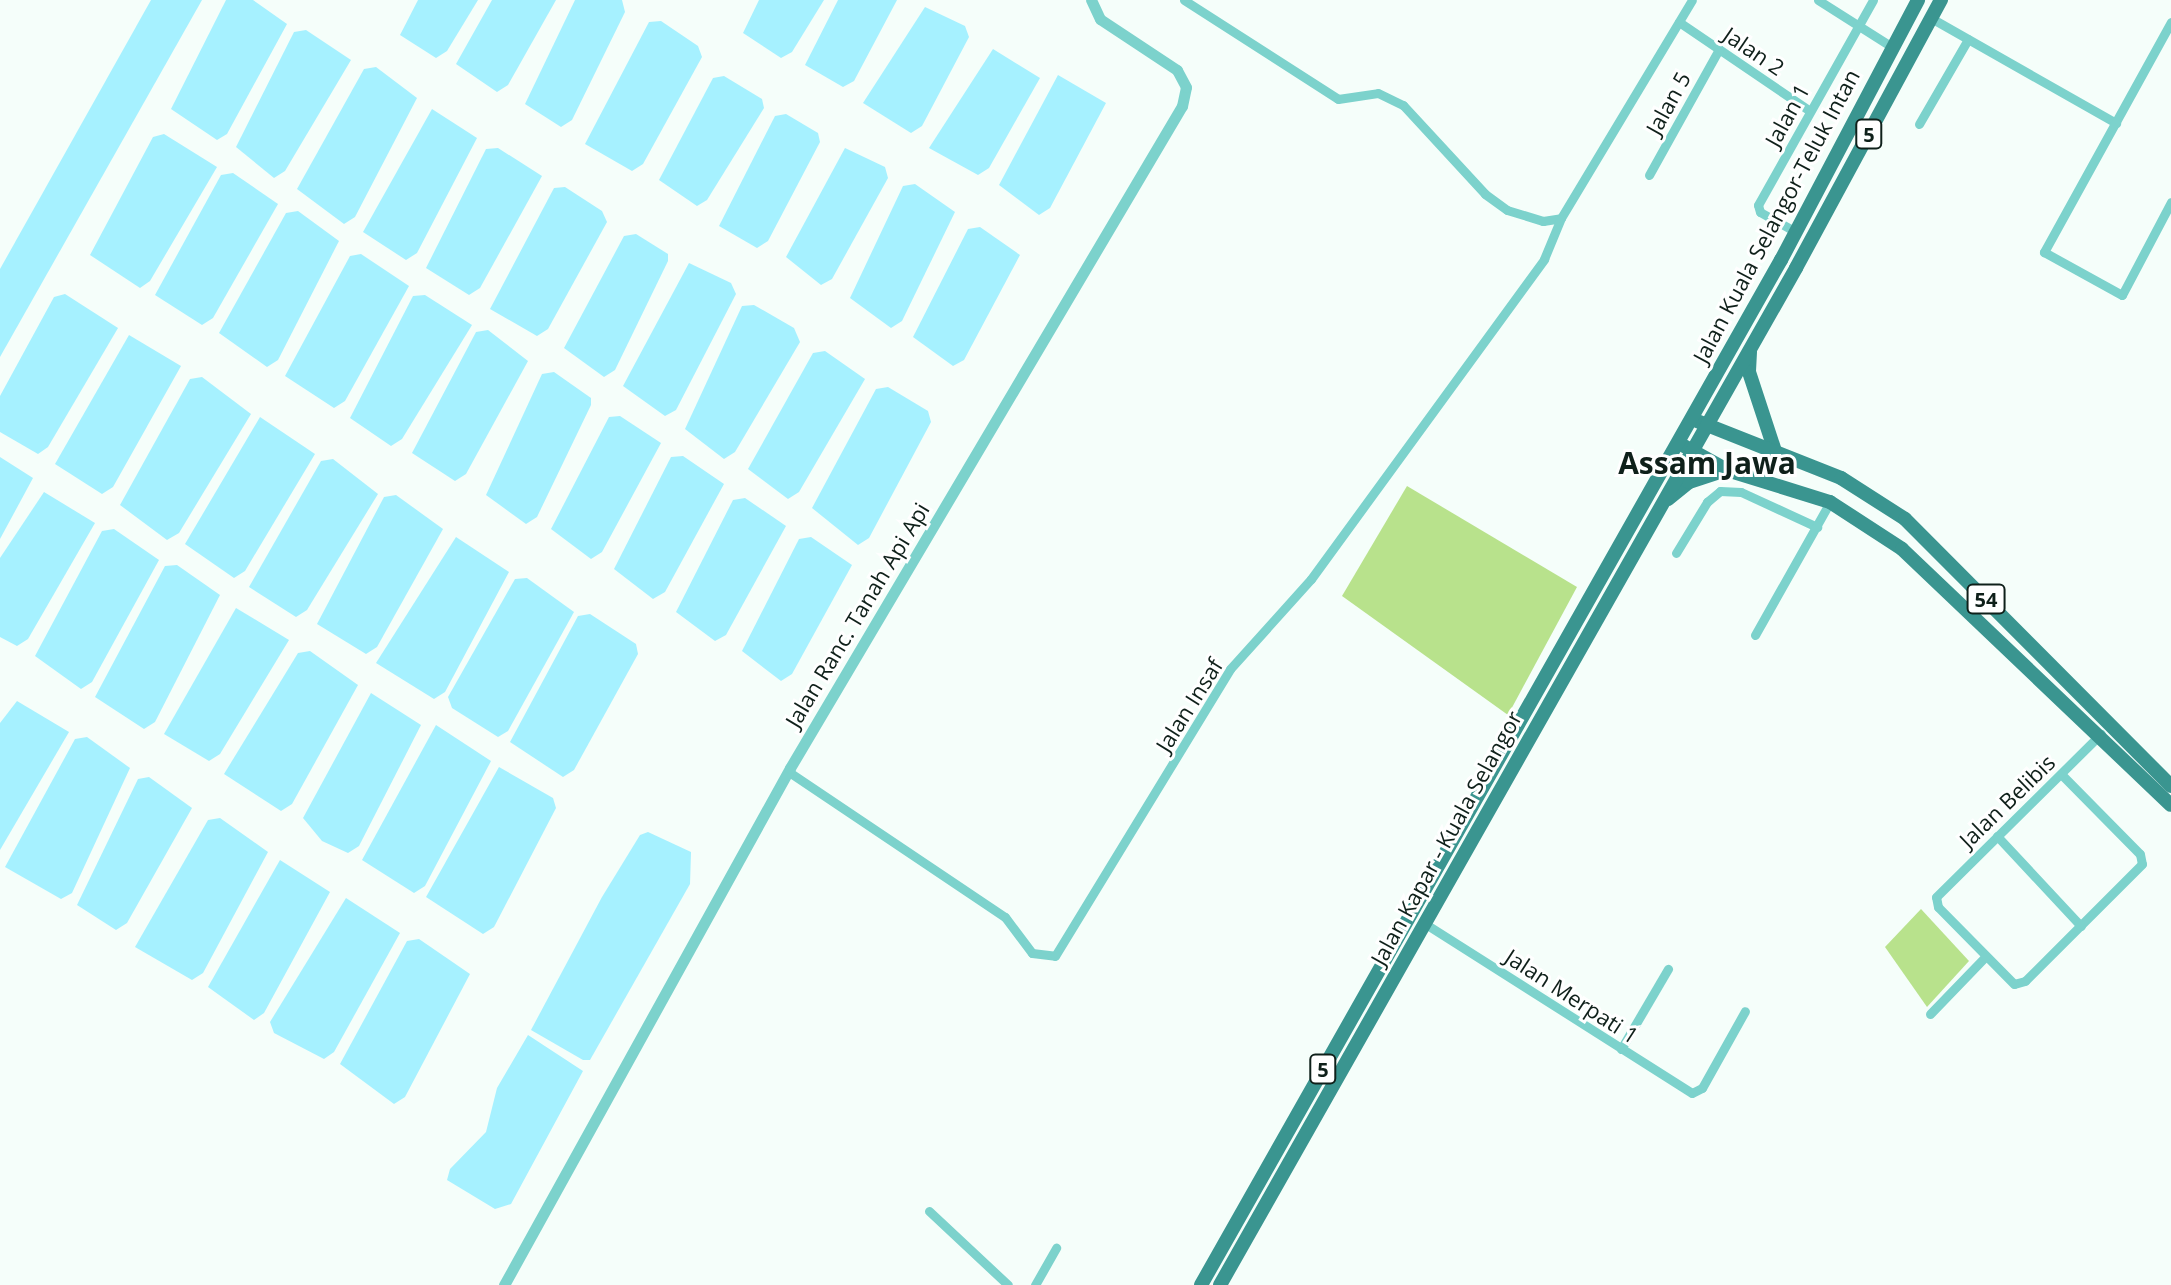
<!DOCTYPE html>
<html>
<head>
<meta charset="utf-8">
<style>
  body { margin:0 }
  #map { position:relative; width:2171px; height:1285px; overflow:hidden; background:#f5fefa; font-family:"Open Sans",sans-serif }
  div>[style] { position:absolute }
  [style*='--x'] { left:calc(var(--x)*1px); top:calc(var(--y)*1px); width:calc(var(--w)*1px); rotate:calc(var(--a)*1deg) }
  .green>* { inset:0; background:#b8e28c }
  .water>* { inset:0; background:#a6f1ff }
  .minor>* { height:9px; margin:-4.5px; padding:0 4.5px; transform-origin:4.5px; border-radius:4.5px; background:#7cd2cc }
  .tertiary>* { height:11px; margin:-5.5px; padding:0 5.5px; transform-origin:5.5px; border-radius:5.5px; background:#7cd2cc }
  .trunk>* { height:14px; margin:-7px; padding:0 7px; transform-origin:7px; border-radius:7px; background:#3a9590 }
  span { translate:-50% -50%; white-space:nowrap; text-align:center; line-height:1.15; -webkit-text-stroke:6px #fff; paint-order:stroke }
  .shield-label span { padding:2px 6px; background:#fff; border:2px solid; border-radius:6px; -webkit-text-stroke-width:0 }
  .shield-label { font-size:20px; color:#0f201a; font-weight:700 }
  .street-label { font-size:22px; color:#0f201a }
  .district-label { font-size:30px; color:#0f201a; font-weight:700 }
</style>
</head>
<body>
<div id="map">
  <div class="green">
    <div style="clip-path:polygon(1407px 486px,1577px 587px,1508px 715px,1342px 596px)"></div>
    <div style="clip-path:polygon(1921px 909px,1969px 961px,1927px 1007px,1885px 947px)"></div>
  </div>
  <div class="water">
    <div style="clip-path:polygon(151px 0,202px 0,0 357px,0 269px)"></div>
    <div style="clip-path:polygon(226px 0,253px 0,287px 24px,227px 134px,217px 140px,171px 109px)"></div>
    <div style="clip-path:polygon(418px 0,478px 0,447px 51px,436px 58px,400px 35px)"></div>
    <div style="clip-path:polygon(492px 0,556px 0,508px 85px,497px 92px,456px 64px)"></div>
    <div style="clip-path:polygon(575px 0,622px 0,625px 12px,572px 120px,561px 127px,525px 104px)"></div>
    <div style="clip-path:polygon(759px 0,824px 0,792px 52px,781px 58px,743px 33px)"></div>
    <div style="clip-path:polygon(838px 0,897px 0,854px 81px,843px 87px,805px 65px)"></div>
    <div style="clip-path:polygon(925px 7px,965px 26px,969px 37px,922px 126px,911px 133px,863px 103px)"></div>
    <div style="clip-path:polygon(661px 21px,698px 46px,702px 57px,643px 164px,632px 171px,585px 144px,649px 22px)"></div>
    <div style="clip-path:polygon(306px 30px,351px 60px,285px 171px,274px 178px,236px 147px,294px 32px)"></div>
    <div style="clip-path:polygon(993px 49px,1040px 78px,989px 168px,978px 175px,929px 148px)"></div>
    <div style="clip-path:polygon(376px 67px,417px 98px,355px 217px,344px 224px,297px 189px,364px 69px)"></div>
    <div style="clip-path:polygon(1058px 75px,1106px 103px,1050px 208px,1039px 215px,999px 185px)"></div>
    <div style="clip-path:polygon(724px 76px,762px 99px,764px 108px,707px 200px,697px 206px,659px 180px,713px 78px)"></div>
    <div style="clip-path:polygon(432px 109px,477px 138px,417px 253px,406px 260px,363px 232px)"></div>
    <div style="clip-path:polygon(786px 114px,818px 133px,820px 142px,768px 241px,757px 248px,719px 226px,775px 116px)"></div>
    <div style="clip-path:polygon(164px 134px,217px 167px,150px 281px,140px 288px,90px 255px,153px 137px)"></div>
    <div style="clip-path:polygon(498px 148px,542px 176px,480px 288px,469px 295px,426px 268px,486px 149px)"></div>
    <div style="clip-path:polygon(845px 148px,885px 167px,888px 178px,832px 279px,821px 285px,786px 257px)"></div>
    <div style="clip-path:polygon(233px 173px,278px 204px,213px 318px,202px 325px,155px 295px,221px 175px)"></div>
    <div style="clip-path:polygon(915px 184px,955px 212px,902px 321px,891px 328px,850px 298px,903px 186px)"></div>
    <div style="clip-path:polygon(565px 187px,602px 211px,607px 222px,548px 329px,537px 336px,490px 309px,554px 188px)"></div>
    <div style="clip-path:polygon(298px 211px,339px 241px,278px 360px,267px 367px,219px 333px,286px 213px)"></div>
    <div style="clip-path:polygon(980px 227px,1020px 255px,964px 360px,953px 366px,913px 337px,968px 229px)"></div>
    <div style="clip-path:polygon(636px 234px,668px 254px,668px 261px,615px 370px,604px 377px,564px 348px,624px 236px)"></div>
    <div style="clip-path:polygon(361px 254px,409px 286px,345px 401px,334px 408px,285px 376px,350px 256px)"></div>
    <div style="clip-path:polygon(689px 263px,731px 283px,736px 294px,676px 410px,665px 416px,623px 386px)"></div>
    <div style="clip-path:polygon(65px 294px,118px 328px,48px 447px,38px 454px,0 432px,0 396px,54px 297px)"></div>
    <div style="clip-path:polygon(425px 295px,472px 325px,402px 439px,391px 446px,350px 418px,413px 296px)"></div>
    <div style="clip-path:polygon(754px 305px,794px 328px,800px 342px,735px 452px,724px 459px,685px 429px,742px 306px)"></div>
    <div style="clip-path:polygon(488px 330px,528px 361px,466px 474px,455px 481px,412px 453px,476px 332px)"></div>
    <div style="clip-path:polygon(129px 335px,181px 366px,113px 487px,102px 494px,55px 464px)"></div>
    <div style="clip-path:polygon(825px 351px,865px 379px,799px 492px,788px 499px,748px 469px,813px 353px)"></div>
    <div style="clip-path:polygon(554px 372px,591px 398px,591px 405px,537px 517px,526px 524px,486px 495px,542px 374px)"></div>
    <div style="clip-path:polygon(202px 377px,251px 414px,179px 533px,167px 540px,120px 505px,190px 379px)"></div>
    <div style="clip-path:polygon(888px 387px,928px 411px,931px 422px,869px 538px,858px 545px,812px 508px,876px 389px)"></div>
    <div style="clip-path:polygon(620px 416px,661px 443px,602px 552px,591px 559px,551px 529px,609px 417px)"></div>
    <div style="clip-path:polygon(260px 417px,315px 454px,245px 571px,234px 578px,185px 544px)"></div>
    <div style="clip-path:polygon(683px 456px,724px 484px,665px 592px,653px 599px,614px 569px,671px 457px)"></div>
    <div style="clip-path:polygon(0 457px,33px 478px,0 539px)"></div>
    <div style="clip-path:polygon(333px 459px,378px 494px,307px 610px,296px 617px,249px 587px,321px 461px)"></div>
    <div style="clip-path:polygon(44px 492px,95px 523px,28px 639px,17px 646px,0 637px,0 558px)"></div>
    <div style="clip-path:polygon(396px 495px,443px 529px,377px 647px,366px 654px,317px 624px,384px 497px)"></div>
    <div style="clip-path:polygon(745px 498px,786px 526px,726px 635px,715px 641px,676px 612px,733px 500px)"></div>
    <div style="clip-path:polygon(114px 529px,159px 560px,92px 682px,81px 689px,35px 656px,102px 531px)"></div>
    <div style="clip-path:polygon(456px 537px,509px 572px,445px 692px,434px 699px,376px 663px)"></div>
    <div style="clip-path:polygon(811px 537px,852px 565px,792px 674px,781px 681px,742px 651px,799px 539px)"></div>
    <div style="clip-path:polygon(177px 565px,220px 595px,155px 722px,144px 729px,95px 697px,165px 566px)"></div>
    <div style="clip-path:polygon(527px 578px,574px 612px,508px 731px,498px 737px,452px 708px,448px 697px,515px 579px)"></div>
    <div style="clip-path:polygon(236px 608px,289px 640px,220px 754px,209px 761px,164px 734px)"></div>
    <div style="clip-path:polygon(590px 614px,636px 644px,638px 654px,574px 770px,563px 777px,510px 742px,578px 616px)"></div>
    <div style="clip-path:polygon(310px 651px,358px 685px,292px 804px,281px 811px,224px 774px,298px 653px)"></div>
    <div style="clip-path:polygon(371px 693px,421px 725px,359px 846px,348px 853px,322px 841px,303px 818px)"></div>
    <div style="clip-path:polygon(17px 701px,69px 732px,0 850px,0 723px)"></div>
    <div style="clip-path:polygon(436px 725px,491px 761px,425px 886px,414px 893px,362px 860px)"></div>
    <div style="clip-path:polygon(87px 737px,130px 768px,72px 893px,61px 899px,5px 867px,75px 739px)"></div>
    <div style="clip-path:polygon(499px 767px,553px 798px,556px 808px,494px 927px,483px 934px,426px 897px)"></div>
    <div style="clip-path:polygon(149px 777px,192px 808px,127px 923px,116px 930px,77px 905px,138px 779px)"></div>
    <div style="clip-path:polygon(220px 818px,268px 852px,203px 973px,192px 980px,135px 947px,208px 820px)"></div>
    <div style="clip-path:polygon(648px 832px,691px 852px,690px 884px,590px 1060px,583px 1060px,531px 1030px,602px 897px,640px 835px)"></div>
    <div style="clip-path:polygon(280px 860px,330px 892px,264px 1013px,254px 1020px,208px 987px)"></div>
    <div style="clip-path:polygon(346px 898px,400px 933px,334px 1052px,324px 1059px,274px 1033px,270px 1022px)"></div>
    <div style="clip-path:polygon(419px 939px,470px 974px,405px 1097px,394px 1104px,340px 1064px,407px 941px)"></div>
    <div style="clip-path:polygon(528px 1035px,583px 1071px,511px 1204px,495px 1209px,447px 1180px,450px 1169px,486px 1132px,497px 1088px)"></div>
  </div>
  <div class="minor">
    <div style="--x:1184;--y:0;--w:183;--a:32.7"></div>
    <div style="--x:1338;--y:99;--w:40;--a:-8.5"></div>
    <div style="--x:1378;--y:93;--w:28;--a:26"></div>
    <div style="--x:1403;--y:105;--w:121;--a:47.3"></div>
    <div style="--x:1485;--y:194;--w:27;--a:36"></div>
    <div style="--x:1507;--y:210;--w:38;--a:17"></div>
    <div style="--x:1543;--y:221;--w:18;--a:-9"></div>
    <div style="--x:1818;--y:0;--w:88;--a:32.4"></div>
    <div style="--x:1931;--y:18;--w:213;--a:29.6"></div>
    <div style="--x:1679;--y:22;--w:158;--a:34.2"></div>
    <div style="--x:2171;--y:22;--w:263;--a:118.9"></div>
    <div style="--x:2044;--y:252;--w:89;--a:28.9"></div>
    <div style="--x:2122;--y:295;--w:105;--a:-62.2"></div>
    <div style="--x:1919;--y:124;--w:98;--a:-60"></div>
    <div style="--x:1649;--y:175;--w:144;--a:-60.9"></div>
    <div style="--x:1796;--y:232;--w:41;--a:-150.9"></div>
    <div style="--x:1760;--y:212;--w:7;--a:-106"></div>
    <div style="--x:1758;--y:205;--w:235;--a:-60.7"></div>
    <div style="--x:1676;--y:553;--w:60;--a:-58.7"></div>
    <div style="--x:1707;--y:502;--w:17;--a:-40"></div>
    <div style="--x:1720;--y:491;--w:21;--a:3"></div>
    <div style="--x:1741;--y:492;--w:84;--a:24.7"></div>
    <div style="--x:1755;--y:635;--w:153;--a:-60.6"></div>
    <div style="--x:789;--y:772;--w:260;--a:33.9"></div>
    <div style="--x:1005;--y:917;--w:45;--a:53.1"></div>
    <div style="--x:1032;--y:953;--w:23;--a:7"></div>
    <div style="--x:1055;--y:956;--w:336;--a:-58.6"></div>
    <div style="--x:1230;--y:669;--w:121;--a:-48"></div>
    <div style="--x:1311;--y:579;--w:396;--a:-53.9"></div>
    <div style="--x:1544;--y:259;--w:44;--a:-67.5"></div>
    <div style="--x:1561;--y:218;--w:254;--a:-59"></div>
    <div style="--x:2061;--y:774;--w:112;--a:45.4"></div>
    <div style="--x:2140;--y:854;--w:10;--a:79"></div>
    <div style="--x:2142;--y:864;--w:165;--a:135"></div>
    <div style="--x:2025;--y:981;--w:11;--a:165"></div>
    <div style="--x:2014;--y:984;--w:108;--a:-134.6"></div>
    <div style="--x:1938;--y:907;--w:10;--a:-101"></div>
    <div style="--x:1936;--y:897;--w:232;--a:-44.7"></div>
    <div style="--x:1997;--y:836;--w:123;--a:47"></div>
    <div style="--x:1424;--y:923;--w:317;--a:32.4"></div>
    <div style="--x:1692;--y:1093;--w:11;--a:-27"></div>
    <div style="--x:1702;--y:1088;--w:88;--a:-60.8"></div>
    <div style="--x:1930;--y:1014;--w:79;--a:-46"></div>
    <div style="--x:1621;--y:1049;--w:93;--a:-59.6"></div>
    <div style="--x:929;--y:1211;--w:108;--a:43.1"></div>
    <div style="--x:1035;--y:1285;--w:43;--a:-60.4"></div>
  </div>
  <div class="tertiary">
    <div style="--x:504;--y:1285;--w:591;--a:-61.05"></div>
    <div style="--x:790;--y:768;--w:769;--a:-59.37"></div>
    <div style="--x:1182;--y:106;--w:19;--a:-78"></div>
    <div style="--x:1186;--y:87;--w:19;--a:-118"></div>
    <div style="--x:1177;--y:70;--w:92;--a:-146.5"></div>
    <div style="--x:1100;--y:19;--w:21;--a:-115"></div>
  </div>
  <div class="trunk">
    <div style="--x:1750;--y:352;--w:20;--a:93"></div>
    <div style="--x:1749;--y:372;--w:80;--a:71.8"></div>
    <div style="--x:1697;--y:421;--w:155;--a:21.6"></div>
    <div style="--x:1841;--y:478;--w:76;--a:32.6"></div>
    <div style="--x:1905;--y:519;--w:377;--a:45.1"></div>
    <div style="--x:1684;--y:446;--w:49;--a:29.2"></div>
    <div style="--x:1727;--y:470;--w:108;--a:17.3"></div>
    <div style="--x:1830;--y:502;--w:86;--a:33.1"></div>
    <div style="--x:1902;--y:549;--w:371;--a:43.6"></div>
    <div style="--x:1668;--y:499;--w:27;--a:-39"></div>
    <div style="--x:1689;--y:482;--w:40;--a:-18"></div>
    <div style="--x:1201;--y:1285;--w:1178;--a:-60.5"></div>
    <div style="--x:1781;--y:260;--w:294;--a:-62.2"></div>
    <div style="--x:1220;--y:1285;--w:1169;--a:-60.47"></div>
    <div style="--x:1796;--y:268;--w:305;--a:-61.6"></div>
  </div>
  <div class="shield-label">
    <span style="left:1869px;top:134px">5</span>
    <span style="left:1986px;top:599px">54</span>
    <span style="left:1323px;top:1069px">5</span>
  </div>
  <div class="street-label">
    <span style="left:1754px;top:51px;rotate:34deg">Jalan 2</span>
    <span style="left:1668px;top:103px;rotate:-61deg">Jalan 5</span>
    <span style="left:1787px;top:115px;rotate:-61deg">Jalan 1</span>
    <span style="left:1776px;top:216px;rotate:-62deg">Jalan Kuala Selangor-Teluk Intan</span>
    <span style="left:857px;top:615px;rotate:-59deg">Jalan Ranc. Tanah Api Api</span>
    <span style="left:1189px;top:705px;rotate:-58deg">Jalan Insaf</span>
    <span style="left:2007px;top:801px;rotate:-44deg">Jalan Belibis</span>
    <span style="left:1446px;top:838px;rotate:-61deg">Jalan Kapar - Kuala Selangor</span>
    <span style="left:1572px;top:996px;rotate:33deg">Jalan Merpati 1</span>
  </div>
  <div class="district-label">
    <span style="left:1707px;top:463px">Assam Jawa</span>
  </div>
</div>
</body>
</html>
